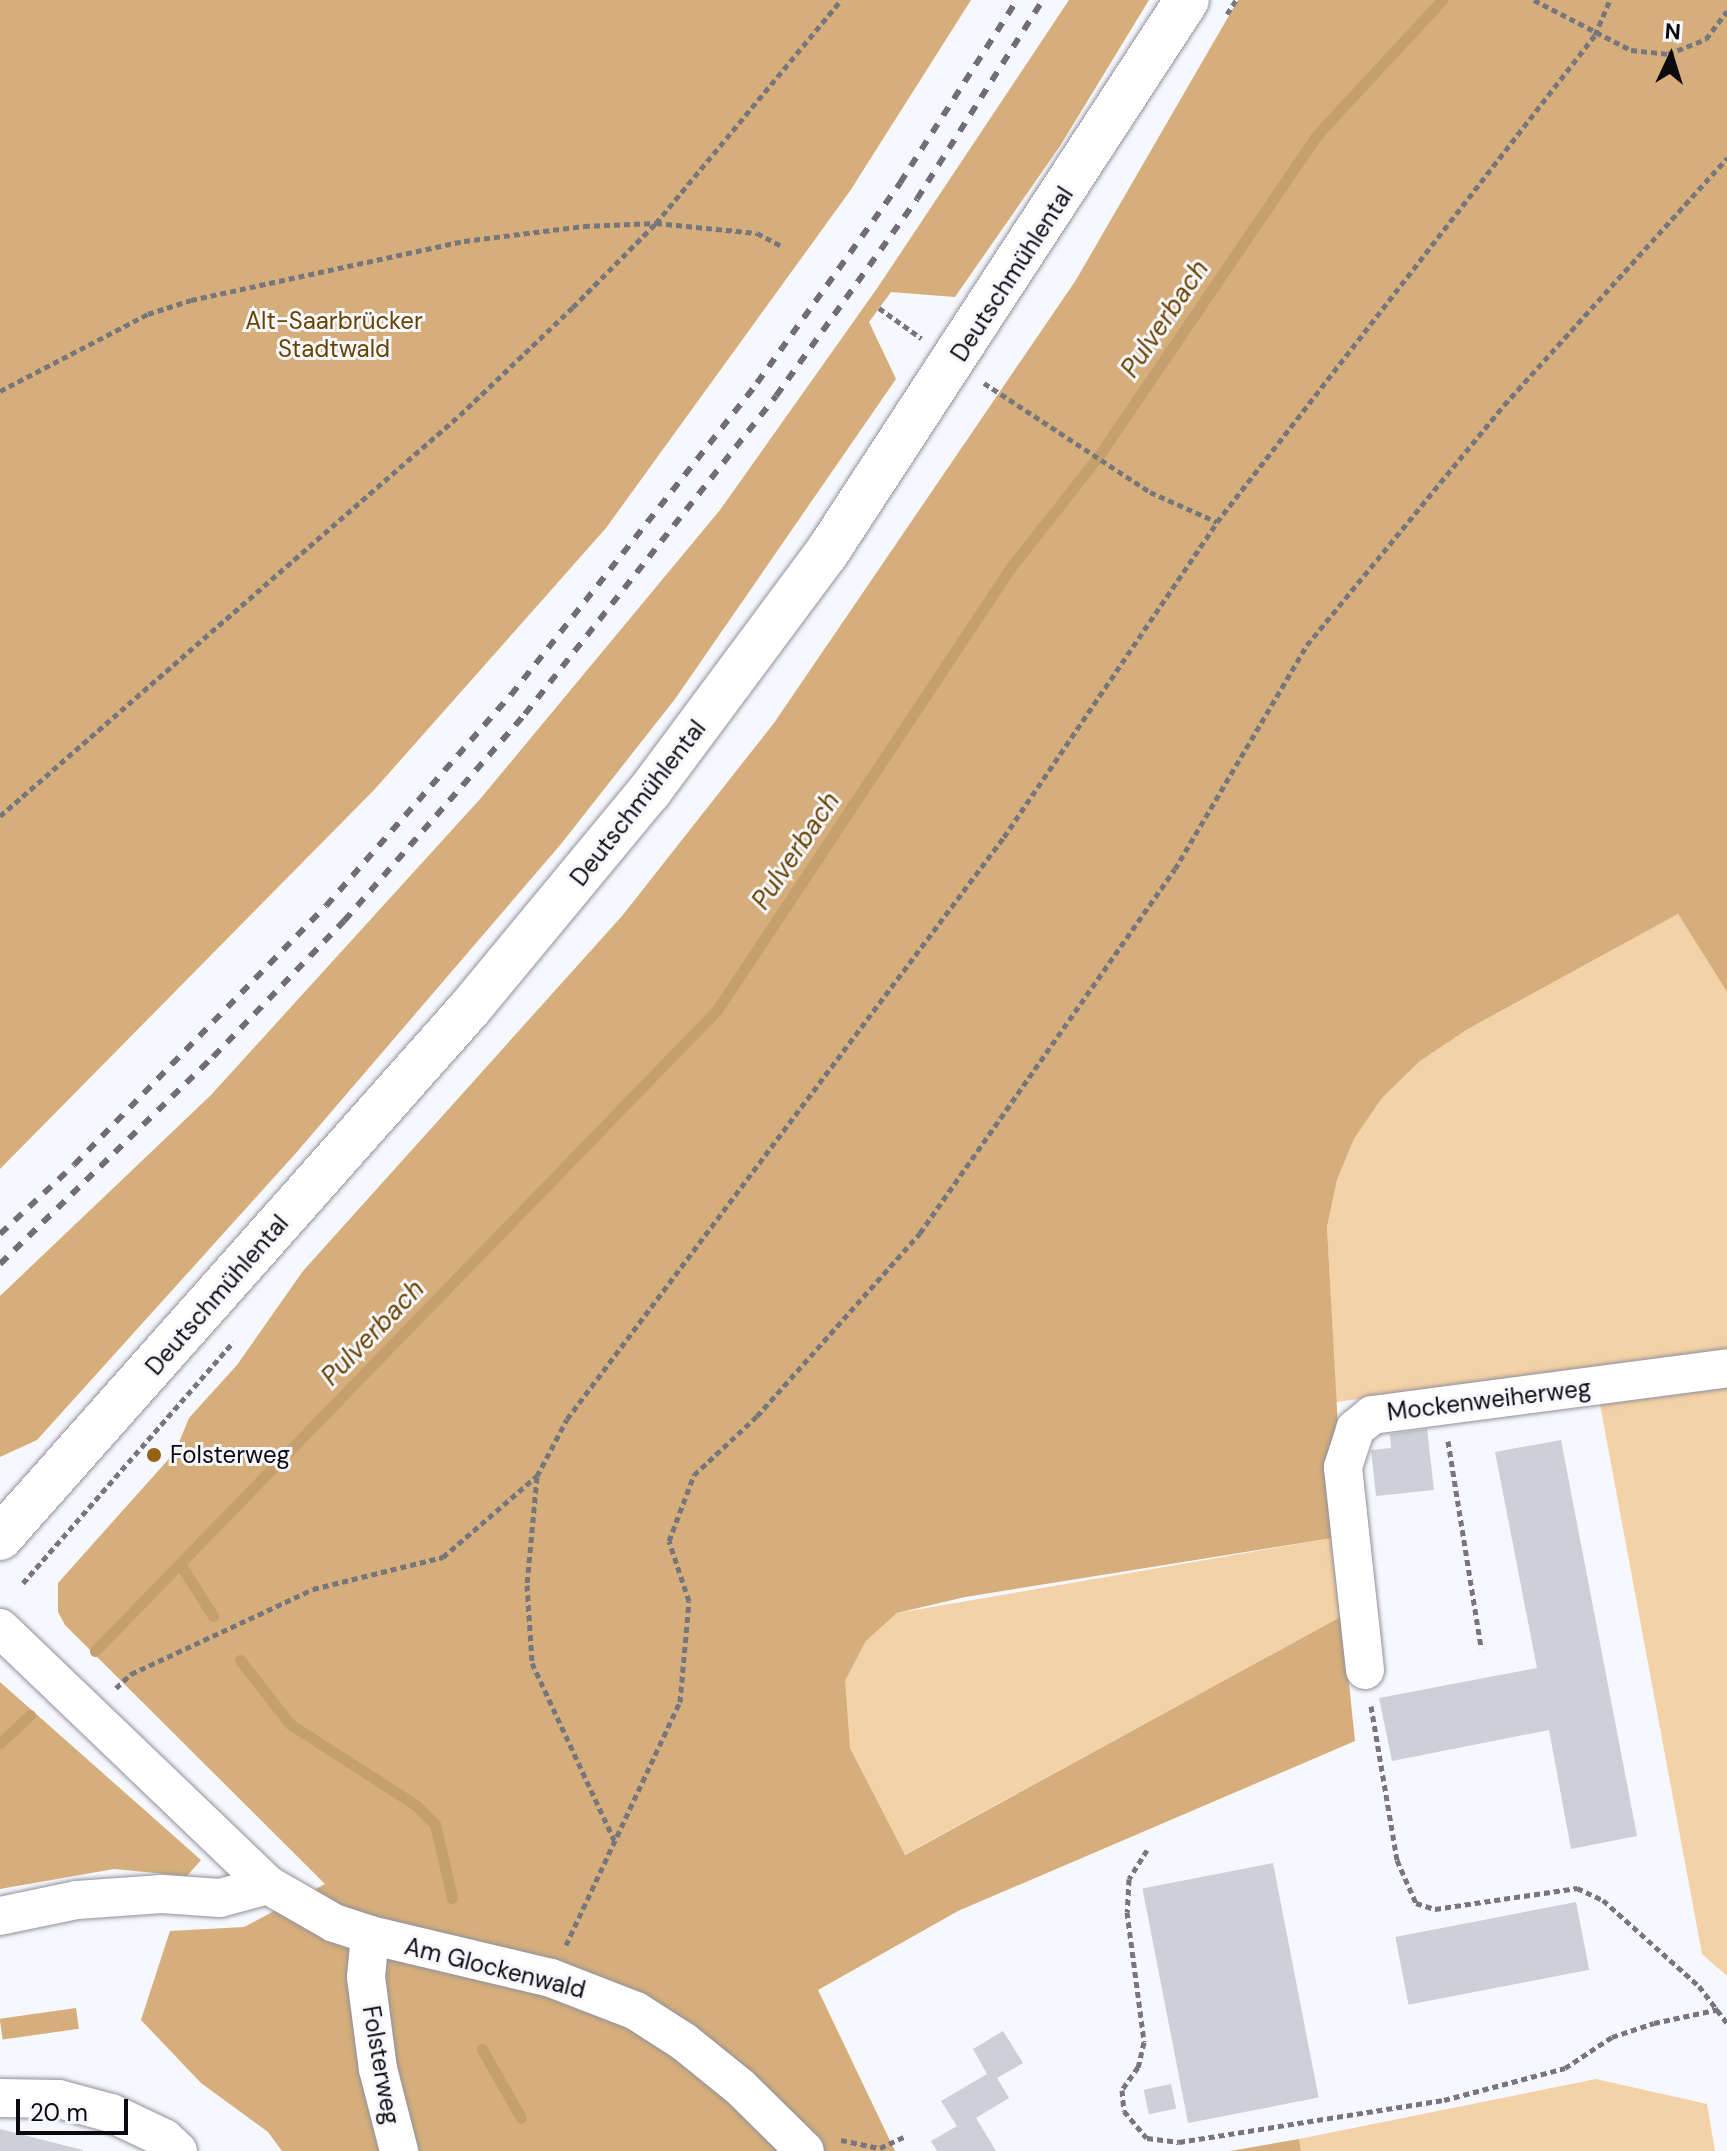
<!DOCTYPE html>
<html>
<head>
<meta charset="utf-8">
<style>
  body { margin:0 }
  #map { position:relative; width:1727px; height:2151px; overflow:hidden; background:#f7f7fe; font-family:"DM Sans",sans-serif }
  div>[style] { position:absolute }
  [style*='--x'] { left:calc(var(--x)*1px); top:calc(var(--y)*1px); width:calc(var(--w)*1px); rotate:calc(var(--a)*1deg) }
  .green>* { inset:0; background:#f4d2a7 }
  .forest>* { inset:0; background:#d5ae7b; transform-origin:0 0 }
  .stream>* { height:11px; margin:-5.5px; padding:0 5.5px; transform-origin:5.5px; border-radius:5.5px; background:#c59f6c }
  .building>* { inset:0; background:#cfcfda; transform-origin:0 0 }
  .path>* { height:5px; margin-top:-2.5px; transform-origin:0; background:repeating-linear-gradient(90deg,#76767c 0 6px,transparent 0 10px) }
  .roads { filter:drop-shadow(0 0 2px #90909a) drop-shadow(0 0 2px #90909a) }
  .minor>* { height:38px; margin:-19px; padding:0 19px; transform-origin:19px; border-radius:19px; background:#fff }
  .major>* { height:44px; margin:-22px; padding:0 22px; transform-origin:22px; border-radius:22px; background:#fff }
  .rail>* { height:6px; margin-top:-3px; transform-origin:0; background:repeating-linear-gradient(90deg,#6e6e73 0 10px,transparent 0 20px) }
  .dots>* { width:22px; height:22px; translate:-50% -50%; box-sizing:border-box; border:4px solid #f7f7fe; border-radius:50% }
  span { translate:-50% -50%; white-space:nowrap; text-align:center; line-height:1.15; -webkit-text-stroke:6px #f7f7fe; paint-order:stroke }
  .street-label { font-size:24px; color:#0b0b0f }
  .park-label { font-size:24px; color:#684300 }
  .poi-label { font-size:24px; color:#0b0b0f }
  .left { translate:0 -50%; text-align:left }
  .water-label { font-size:26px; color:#6a4401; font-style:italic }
  .north { position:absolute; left:1631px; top:16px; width:80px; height:80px; -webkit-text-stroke:6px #f7f7fe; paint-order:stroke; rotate:4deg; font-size:22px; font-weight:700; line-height:32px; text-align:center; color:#0b0b0f }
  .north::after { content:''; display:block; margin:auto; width:28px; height:36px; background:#0b0b0f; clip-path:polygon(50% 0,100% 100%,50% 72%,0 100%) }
  .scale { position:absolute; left:16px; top:2099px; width:112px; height:36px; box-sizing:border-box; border:4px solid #0b0b0f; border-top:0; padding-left:10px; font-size:24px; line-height:28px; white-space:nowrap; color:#0b0b0f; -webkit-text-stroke:6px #f7f7fe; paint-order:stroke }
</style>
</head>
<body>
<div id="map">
  <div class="green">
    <div style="clip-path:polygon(1678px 914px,1727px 992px,1727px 1352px,1336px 1402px,1327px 1227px,1337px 1180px,1354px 1139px,1382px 1098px,1420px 1061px,1468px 1029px)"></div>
    <div style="clip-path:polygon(1727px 1381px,1727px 1976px,1702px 1954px,1599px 1399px)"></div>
    <div style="clip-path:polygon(1333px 1538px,1342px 1616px,904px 1855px,850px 1748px,845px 1717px,845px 1681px,866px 1641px,897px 1613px)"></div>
    <div style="clip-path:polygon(1596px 2079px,1707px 2104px,1715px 2151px,1301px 2151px,1299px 2139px)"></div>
  </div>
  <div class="forest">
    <div style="clip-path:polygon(0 0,971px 0,850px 191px,606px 528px,374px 790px,0 1169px)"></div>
    <div style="clip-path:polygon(1069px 0,1149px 0,1060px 146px,955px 297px,891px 292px,869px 322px,896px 379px,675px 699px,561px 844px,296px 1153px,37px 1440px,0 1457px,0 1296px,211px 1095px,481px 798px,720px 510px,878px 287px)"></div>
    <div style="clip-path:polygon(1238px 0,1727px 0,1727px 992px,1678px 914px,1468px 1029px,1420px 1061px,1382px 1098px,1354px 1139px,1337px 1180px,1327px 1227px,1338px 1427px,1333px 1538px,965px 1597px,897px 1613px,866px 1641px,845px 1681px,850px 1748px,905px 1855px,1342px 1616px,1355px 1741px,958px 1911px,818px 1990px,895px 2151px,282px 2151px,268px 2132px,201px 2083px,141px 2020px,170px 1931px,244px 1927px,325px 1884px,65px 1625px,58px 1612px,58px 1583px,175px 1452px,189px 1418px,237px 1365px,303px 1271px,622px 916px,774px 723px,1076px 280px)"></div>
    <div style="clip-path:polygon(0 1682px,201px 1860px,187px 1876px,114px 1869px,0 1889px)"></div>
    <div style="left:76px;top:2008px;width:21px;height:77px;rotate:82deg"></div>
    <div style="clip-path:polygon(1299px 2139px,1301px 2151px,1230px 2151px)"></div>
  </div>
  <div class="stream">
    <div style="--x:182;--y:1567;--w:58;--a:57.7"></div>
    <div style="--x:95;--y:1651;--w:893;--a:-45.86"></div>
    <div style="--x:717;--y:1010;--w:532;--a:-56.43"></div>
    <div style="--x:1011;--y:567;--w:140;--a:-51.7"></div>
    <div style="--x:1098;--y:457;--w:388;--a:-55.8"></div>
    <div style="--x:1316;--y:136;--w:185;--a:-47.2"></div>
    <div style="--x:240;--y:1660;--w:81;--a:52"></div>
    <div style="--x:290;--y:1724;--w:151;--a:32.8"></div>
    <div style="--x:417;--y:1806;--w:25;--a:45"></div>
    <div style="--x:435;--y:1824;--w:76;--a:77.1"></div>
    <div style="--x:0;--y:1743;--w:41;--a:-43"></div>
    <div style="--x:482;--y:2049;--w:79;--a:60.5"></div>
  </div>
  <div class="building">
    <div style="clip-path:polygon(1427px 1429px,1434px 1490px,1376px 1496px,1371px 1450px,1391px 1448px,1390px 1434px)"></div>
    <div style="clip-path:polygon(1561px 1440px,1637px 1836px,1571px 1849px,1549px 1730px,1392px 1761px,1379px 1698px,1537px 1668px,1495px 1452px)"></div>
    <div style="left:1273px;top:1863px;width:239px;height:133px;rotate:79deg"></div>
    <div style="left:1576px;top:1902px;width:69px;height:184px;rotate:79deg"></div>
    <div style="clip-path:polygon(1003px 2031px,1023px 2063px,997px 2078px,1009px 2098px,976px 2118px,996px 2151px,937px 2151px,931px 2141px,957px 2126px,941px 2101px,987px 2074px,973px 2049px)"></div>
    <div style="left:1171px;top:2084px;width:25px;height:28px;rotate:78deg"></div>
    <div style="clip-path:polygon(0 2129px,83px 2150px,83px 2151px,0 2151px)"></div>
  </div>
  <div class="path">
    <div style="--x:1534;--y:0;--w:109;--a:27.3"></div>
    <div style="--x:1631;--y:50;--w:37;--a:6"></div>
    <div style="--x:1668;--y:54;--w:41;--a:-21.5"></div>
    <div style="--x:1706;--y:39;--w:35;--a:-53"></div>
    <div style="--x:1227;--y:14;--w:17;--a:-57"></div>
    <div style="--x:879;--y:308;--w:52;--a:35.5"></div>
    <div style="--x:984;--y:383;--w:199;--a:33.3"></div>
    <div style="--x:1150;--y:492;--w:73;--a:24.1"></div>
    <div style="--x:0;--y:391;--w:167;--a:-27.5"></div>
    <div style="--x:148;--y:314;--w:45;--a:-18"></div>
    <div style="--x:191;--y:300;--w:279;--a:-12.2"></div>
    <div style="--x:464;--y:241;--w:121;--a:-7.1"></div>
    <div style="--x:584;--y:226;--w:72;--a:-2.4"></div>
    <div style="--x:656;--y:223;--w:101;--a:5.7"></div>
    <div style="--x:757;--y:233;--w:30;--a:28"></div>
    <div style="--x:0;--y:816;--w:610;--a:-41.08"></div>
    <div style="--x:460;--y:415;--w:156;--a:-43.7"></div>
    <div style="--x:573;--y:307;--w:118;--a:-45.3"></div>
    <div style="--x:656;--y:223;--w:290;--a:-50.3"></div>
    <div style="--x:1448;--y:1441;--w:210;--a:80.9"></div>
    <div style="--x:537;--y:1477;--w:108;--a:95.3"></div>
    <div style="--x:527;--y:1585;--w:78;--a:86.3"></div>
    <div style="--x:532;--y:1663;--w:195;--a:65.1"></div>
    <div style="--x:23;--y:1583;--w:320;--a:-48.9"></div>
    <div style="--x:116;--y:1688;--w:21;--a:-43"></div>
    <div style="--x:131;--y:1674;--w:201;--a:-25"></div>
    <div style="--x:313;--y:1589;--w:134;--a:-13.8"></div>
    <div style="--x:443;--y:1557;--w:124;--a:-40.8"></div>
    <div style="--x:537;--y:1476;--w:64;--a:-62.2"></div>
    <div style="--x:567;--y:1419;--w:728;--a:-53.1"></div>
    <div style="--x:1004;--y:837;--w:380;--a:-55.9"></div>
    <div style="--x:1217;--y:522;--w:616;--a:-52.18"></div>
    <div style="--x:1595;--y:35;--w:38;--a:-67"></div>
    <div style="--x:1371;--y:1706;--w:156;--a:80.4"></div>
    <div style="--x:1397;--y:1860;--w:47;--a:66.2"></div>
    <div style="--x:1416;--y:1903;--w:20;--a:18"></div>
    <div style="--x:1435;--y:1909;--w:144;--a:-8.4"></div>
    <div style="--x:1577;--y:1888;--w:29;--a:25"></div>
    <div style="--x:1603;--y:1900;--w:129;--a:41.9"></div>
    <div style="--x:1699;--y:1986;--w:46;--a:52.9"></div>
    <div style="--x:1147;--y:1850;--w:34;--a:122"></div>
    <div style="--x:1129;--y:1879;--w:33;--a:93"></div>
    <div style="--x:1127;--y:1912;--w:131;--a:82.5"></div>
    <div style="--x:1144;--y:2042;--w:26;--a:103"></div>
    <div style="--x:1138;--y:2067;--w:28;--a:125"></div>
    <div style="--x:1122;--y:2090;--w:21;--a:85"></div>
    <div style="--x:1124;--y:2111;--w:35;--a:50"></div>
    <div style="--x:1147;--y:2138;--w:32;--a:7"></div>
    <div style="--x:1179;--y:2142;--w:268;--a:-9"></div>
    <div style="--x:1444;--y:2100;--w:125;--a:-14.8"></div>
    <div style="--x:1565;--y:2068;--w:56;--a:-33.4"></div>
    <div style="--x:1612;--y:2037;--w:44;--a:-18.4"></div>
    <div style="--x:1654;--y:2023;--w:67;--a:-12"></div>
    <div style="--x:566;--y:1945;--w:268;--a:-64.9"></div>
    <div style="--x:680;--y:1702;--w:101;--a:-84.9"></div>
    <div style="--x:689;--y:1601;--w:63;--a:-108.4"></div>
    <div style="--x:669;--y:1541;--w:71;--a:-69.3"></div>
    <div style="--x:694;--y:1475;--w:86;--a:-43.1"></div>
    <div style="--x:757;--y:1416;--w:245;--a:-48.3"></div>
    <div style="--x:920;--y:1233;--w:444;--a:-55"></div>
    <div style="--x:1175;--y:869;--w:260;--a:-59.5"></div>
    <div style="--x:1307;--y:645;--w:310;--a:-50.6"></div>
    <div style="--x:1504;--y:405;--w:333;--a:-47.9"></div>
    <div style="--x:841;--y:2140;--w:40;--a:12"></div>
    <div style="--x:880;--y:2148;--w:26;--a:-25"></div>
  </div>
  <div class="roads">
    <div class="minor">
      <div style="--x:0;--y:1628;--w:371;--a:43.8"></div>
      <div style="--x:268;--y:1885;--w:76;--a:29.9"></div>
      <div style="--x:334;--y:1923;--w:38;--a:18"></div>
      <div style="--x:370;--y:1935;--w:186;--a:13.4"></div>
      <div style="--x:551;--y:1978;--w:91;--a:21.2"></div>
      <div style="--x:636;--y:2011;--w:56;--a:32.6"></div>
      <div style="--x:683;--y:2041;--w:73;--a:38.9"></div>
      <div style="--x:740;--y:2087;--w:91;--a:44.6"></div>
      <div style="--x:1365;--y:1670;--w:204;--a:-96.2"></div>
      <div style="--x:1343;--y:1467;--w:40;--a:-72"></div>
      <div style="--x:1355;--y:1429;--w:22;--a:-39"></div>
      <div style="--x:1372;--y:1415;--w:358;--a:-7.5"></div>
      <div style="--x:0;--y:1916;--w:79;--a:-11.7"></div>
      <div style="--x:77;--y:1900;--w:85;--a:-4"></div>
      <div style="--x:162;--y:1894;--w:58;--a:3.9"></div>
      <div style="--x:220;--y:1898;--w:50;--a:-15.2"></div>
      <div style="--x:370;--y:1935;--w:42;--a:95.4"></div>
      <div style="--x:366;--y:1977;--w:93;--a:82.6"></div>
      <div style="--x:378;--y:2069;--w:85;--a:75.6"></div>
      <div style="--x:0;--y:2098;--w:59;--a:1"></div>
      <div style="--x:59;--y:2099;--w:54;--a:15.1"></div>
      <div style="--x:111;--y:2113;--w:59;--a:25.3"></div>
      <div style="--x:164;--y:2138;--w:19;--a:43"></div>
    </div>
    <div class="major">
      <div style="--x:0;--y:1538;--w:708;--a:-48.43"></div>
      <div style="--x:470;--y:1008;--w:281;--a:-50.4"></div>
      <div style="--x:649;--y:792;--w:297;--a:-53.4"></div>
      <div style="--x:826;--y:554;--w:661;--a:-56.91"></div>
    </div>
  </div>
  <div class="rail">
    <div style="--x:0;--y:1234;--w:101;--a:-43"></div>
    <div style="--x:74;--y:1165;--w:361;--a:-45.8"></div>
    <div style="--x:326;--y:906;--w:281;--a:-48.8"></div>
    <div style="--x:511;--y:695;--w:397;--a:-51.7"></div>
    <div style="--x:757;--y:383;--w:246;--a:-54.4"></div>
    <div style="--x:900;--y:183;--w:217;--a:-57.4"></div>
    <div style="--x:0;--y:1264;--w:297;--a:-44.2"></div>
    <div style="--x:213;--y:1057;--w:189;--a:-46.1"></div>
    <div style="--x:344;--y:921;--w:275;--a:-48.8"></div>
    <div style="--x:525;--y:714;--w:405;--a:-51.7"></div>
    <div style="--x:776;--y:396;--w:242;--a:-54.4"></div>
    <div style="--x:917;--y:199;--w:236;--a:-57.7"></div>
  </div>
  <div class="dots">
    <div style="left:154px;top:1455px;background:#946313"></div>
  </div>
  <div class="street-label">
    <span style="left:1012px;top:274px;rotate:-57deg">Deutschmühlental</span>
    <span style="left:638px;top:803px;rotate:-52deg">Deutschmühlental</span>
    <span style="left:217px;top:1295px;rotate:-49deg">Deutschmühlental</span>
    <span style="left:1489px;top:1400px;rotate:-7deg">Mockenweiherweg</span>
    <span style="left:495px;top:1968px;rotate:14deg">Am Glockenwald</span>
    <span style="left:381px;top:2065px;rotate:80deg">Folsterweg</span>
  </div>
  <div class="park-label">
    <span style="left:334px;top:335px">Alt-Saarbrücker<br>Stadtwald</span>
  </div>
  <div class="poi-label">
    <span class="left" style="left:170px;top:1455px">Folsterweg</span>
  </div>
  <div class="water-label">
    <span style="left:1165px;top:319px;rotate:-56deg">Pulverbach</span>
    <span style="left:796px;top:851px;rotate:-56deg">Pulverbach</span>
    <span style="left:373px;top:1333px;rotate:-46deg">Pulverbach</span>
  </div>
  <div class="north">N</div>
  <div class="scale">20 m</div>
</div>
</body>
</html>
